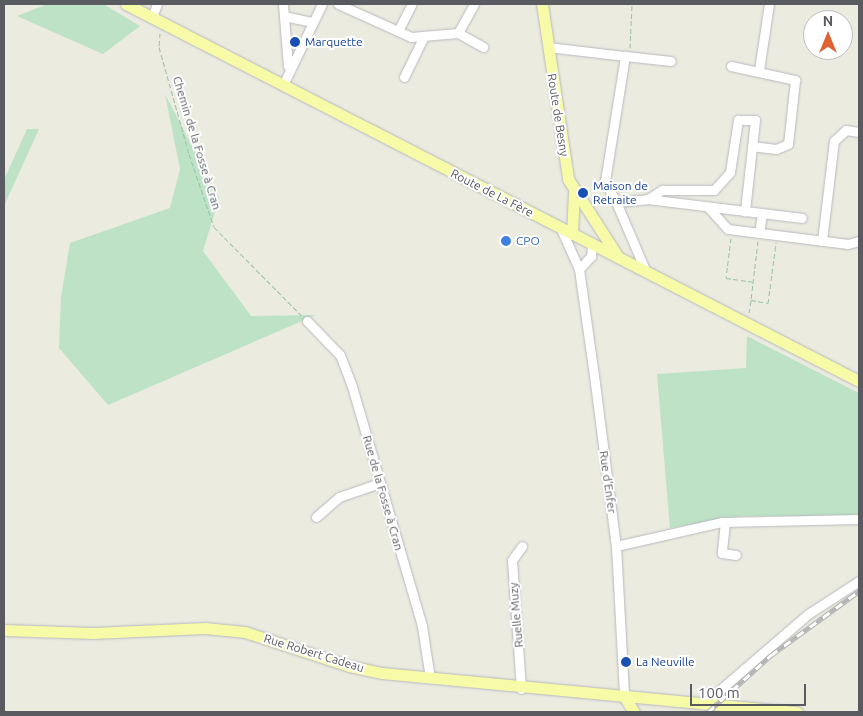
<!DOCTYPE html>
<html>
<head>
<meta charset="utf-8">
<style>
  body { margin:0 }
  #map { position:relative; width:863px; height:716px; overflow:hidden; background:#ebebe0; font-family:Ubuntu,sans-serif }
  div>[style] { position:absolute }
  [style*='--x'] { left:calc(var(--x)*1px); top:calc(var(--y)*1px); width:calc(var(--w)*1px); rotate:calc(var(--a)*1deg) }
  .green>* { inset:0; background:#bde2c5 }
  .path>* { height:1px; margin-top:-0.5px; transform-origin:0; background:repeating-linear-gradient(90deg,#97c2ac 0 5px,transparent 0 7.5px) }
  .roads { filter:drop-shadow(0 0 1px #b8b9be) drop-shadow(0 0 1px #b8b9be) }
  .minor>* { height:9px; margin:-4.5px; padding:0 4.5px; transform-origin:4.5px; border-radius:4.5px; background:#fff }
  .major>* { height:11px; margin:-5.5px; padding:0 5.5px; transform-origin:5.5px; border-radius:5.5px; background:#f7faa6 }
  .rail>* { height:4.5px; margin-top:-2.25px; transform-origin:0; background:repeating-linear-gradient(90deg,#fff 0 8px,#b3b4b4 0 16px); box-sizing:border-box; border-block:1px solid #b3b4b4 }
  .dots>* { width:14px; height:14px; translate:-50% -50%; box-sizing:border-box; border:2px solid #fff; border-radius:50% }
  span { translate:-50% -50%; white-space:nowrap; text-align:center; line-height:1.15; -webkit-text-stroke:4px #fff; paint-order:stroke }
  .transit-label { font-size:12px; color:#164399 }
  .left { translate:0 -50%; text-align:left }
  .street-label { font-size:12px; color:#595b60 }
  .shop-label { font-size:12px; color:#366cbe }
  .frame { position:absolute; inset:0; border:5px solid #595b60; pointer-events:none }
  .north { position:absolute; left:803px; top:10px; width:50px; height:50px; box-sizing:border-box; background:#fff; border:1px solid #bdbdbf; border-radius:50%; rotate:0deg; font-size:14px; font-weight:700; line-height:20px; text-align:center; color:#595b60 }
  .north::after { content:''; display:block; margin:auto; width:18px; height:22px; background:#df6232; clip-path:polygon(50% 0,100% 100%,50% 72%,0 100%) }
  .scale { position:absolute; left:690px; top:684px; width:116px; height:22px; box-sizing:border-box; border:2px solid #595b60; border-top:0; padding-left:6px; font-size:15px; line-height:18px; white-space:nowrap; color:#595b60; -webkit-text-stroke:4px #fff; paint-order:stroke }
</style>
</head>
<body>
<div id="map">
  <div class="green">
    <div style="clip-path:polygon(48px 4px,103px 4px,140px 26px,103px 54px,17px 16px)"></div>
    <div style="clip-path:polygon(165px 94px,219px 198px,203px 251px,251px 316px,316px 315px,108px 405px,59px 348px,61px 297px,70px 243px,170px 208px,180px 169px)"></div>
    <div style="clip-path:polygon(27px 129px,39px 129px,4px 206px,4px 180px)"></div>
    <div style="clip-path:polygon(747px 336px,859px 393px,859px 516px,742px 516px,670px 528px,657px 374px,746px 368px)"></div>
  </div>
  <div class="path">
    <div style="--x:160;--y:33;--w:14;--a:94"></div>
    <div style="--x:159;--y:47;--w:111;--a:74.3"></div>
    <div style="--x:189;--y:154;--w:77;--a:71.1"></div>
    <div style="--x:214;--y:227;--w:124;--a:45.3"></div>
    <div style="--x:630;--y:48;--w:44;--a:-87.4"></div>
    <div style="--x:731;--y:238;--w:40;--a:97.1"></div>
    <div style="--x:726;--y:278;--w:27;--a:8"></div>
    <div style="--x:758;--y:241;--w:59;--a:96.8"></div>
    <div style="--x:751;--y:300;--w:17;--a:10"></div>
    <div style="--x:768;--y:303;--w:61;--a:-82.4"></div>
    <div style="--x:749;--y:313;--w:13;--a:-81"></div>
  </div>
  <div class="roads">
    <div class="minor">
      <div style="--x:283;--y:4;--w:62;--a:85.4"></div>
      <div style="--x:338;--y:4;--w:80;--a:24.3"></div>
      <div style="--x:411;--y:37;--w:47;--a:-4.9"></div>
      <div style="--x:458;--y:33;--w:33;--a:-61"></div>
      <div style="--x:284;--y:16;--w:29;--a:12"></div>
      <div style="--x:152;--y:17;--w:14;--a:-69"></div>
      <div style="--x:398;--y:31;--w:30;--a:-63"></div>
      <div style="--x:458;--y:33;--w:29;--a:29"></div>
      <div style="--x:548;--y:47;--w:78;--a:6.7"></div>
      <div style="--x:731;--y:66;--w:66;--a:12.3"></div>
      <div style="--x:795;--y:80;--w:64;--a:96.2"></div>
      <div style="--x:788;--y:144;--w:13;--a:157"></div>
      <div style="--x:776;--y:149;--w:23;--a:-173"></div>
      <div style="--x:759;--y:70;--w:67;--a:-81.4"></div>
      <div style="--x:404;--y:77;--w:46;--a:-64"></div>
      <div style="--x:283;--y:85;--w:90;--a:-64.3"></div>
      <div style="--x:648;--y:199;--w:17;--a:-33"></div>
      <div style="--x:662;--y:190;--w:52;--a:0"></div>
      <div style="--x:714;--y:190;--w:24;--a:-48"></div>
      <div style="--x:730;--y:172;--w:53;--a:-81.3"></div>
      <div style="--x:738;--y:120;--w:17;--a:0"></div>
      <div style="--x:755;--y:120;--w:92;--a:96.3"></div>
      <div style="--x:616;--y:202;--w:24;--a:-118"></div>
      <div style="--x:605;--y:181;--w:127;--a:-80.9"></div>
      <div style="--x:625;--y:56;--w:46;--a:6.2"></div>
      <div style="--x:707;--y:206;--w:31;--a:48"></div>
      <div style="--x:728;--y:229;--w:121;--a:7.1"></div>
      <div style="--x:848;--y:244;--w:11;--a:-15"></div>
      <div style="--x:561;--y:229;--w:44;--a:65.8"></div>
      <div style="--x:579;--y:269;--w:115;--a:82"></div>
      <div style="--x:595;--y:383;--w:164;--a:82.7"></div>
      <div style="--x:616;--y:546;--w:150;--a:86.9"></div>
      <div style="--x:759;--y:233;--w:20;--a:-81"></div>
      <div style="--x:822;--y:241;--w:101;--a:-83.2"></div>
      <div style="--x:834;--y:141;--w:16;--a:-43"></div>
      <div style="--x:846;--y:130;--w:13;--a:9"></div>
      <div style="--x:579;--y:269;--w:18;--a:-47"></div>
      <div style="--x:591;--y:256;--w:12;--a:-85"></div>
      <div style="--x:646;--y:272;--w:76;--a:-113.2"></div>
      <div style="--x:616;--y:202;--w:32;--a:-5"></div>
      <div style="--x:648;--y:199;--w:155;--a:7"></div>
      <div style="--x:307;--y:321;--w:47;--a:45.9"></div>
      <div style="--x:340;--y:355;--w:30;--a:69"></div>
      <div style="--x:351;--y:383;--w:253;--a:73.7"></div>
      <div style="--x:422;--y:626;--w:53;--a:81.3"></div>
      <div style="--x:316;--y:517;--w:30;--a:-41"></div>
      <div style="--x:339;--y:497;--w:43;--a:-18.9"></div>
      <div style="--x:725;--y:522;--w:31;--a:96"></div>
      <div style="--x:722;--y:553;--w:14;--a:8"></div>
      <div style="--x:616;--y:546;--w:109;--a:-12.8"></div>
      <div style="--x:722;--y:522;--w:137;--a:-1.3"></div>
      <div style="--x:521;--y:689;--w:129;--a:-94"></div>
      <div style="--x:512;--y:560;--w:17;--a:-54"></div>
      <div style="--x:707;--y:701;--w:133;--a:-40.7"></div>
      <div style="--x:808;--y:614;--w:61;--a:-32.9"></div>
    </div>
    <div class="major">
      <div style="--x:126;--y:4;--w:824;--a:27.22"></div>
      <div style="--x:542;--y:4;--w:177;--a:81.5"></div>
      <div style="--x:568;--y:179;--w:93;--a:57.3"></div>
      <div style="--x:572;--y:234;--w:43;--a:-87.3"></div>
      <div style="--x:4;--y:630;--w:89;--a:1.9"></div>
      <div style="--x:93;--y:633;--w:112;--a:-2.6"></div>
      <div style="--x:205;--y:628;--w:40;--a:5.7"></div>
      <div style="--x:245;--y:632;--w:109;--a:18.1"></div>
      <div style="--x:349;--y:666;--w:34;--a:12"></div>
      <div style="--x:382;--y:673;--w:417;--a:5.4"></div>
      <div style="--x:624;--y:696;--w:19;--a:58"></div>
    </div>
  </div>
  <div class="rail">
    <div style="--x:708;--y:712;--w:85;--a:-42.1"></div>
    <div style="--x:771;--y:655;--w:109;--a:-36"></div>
  </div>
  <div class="dots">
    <div style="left:295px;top:42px;background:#1a4fb4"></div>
    <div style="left:583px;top:193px;background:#1a4fb4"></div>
    <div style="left:506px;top:241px;background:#3f7fe0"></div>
    <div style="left:626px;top:662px;background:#1a4fb4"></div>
  </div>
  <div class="transit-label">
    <span class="left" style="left:305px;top:42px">Marquette</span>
    <span class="left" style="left:593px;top:193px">Maison de<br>Retraite</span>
    <span class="left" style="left:636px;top:662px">La Neuville</span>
  </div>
  <div class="street-label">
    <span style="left:558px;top:115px;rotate:81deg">Route de Besny</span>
    <span style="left:197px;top:143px;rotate:73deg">Chemin de la Fosse à Cran</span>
    <span style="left:492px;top:193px;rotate:27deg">Route de La Fère</span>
    <span style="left:608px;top:482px;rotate:82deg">Rue d'Enfer</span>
    <span style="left:383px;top:493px;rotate:74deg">Rue de la Fosse à Cran</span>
    <span style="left:516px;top:615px;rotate:-95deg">Ruelle Muzy</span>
    <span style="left:314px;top:653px;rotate:17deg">Rue Robert Cadeau</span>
  </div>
  <div class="shop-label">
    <span class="left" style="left:516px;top:241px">CPO</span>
  </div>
  <div class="frame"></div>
  <div class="north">N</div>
  <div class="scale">100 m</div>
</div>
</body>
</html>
